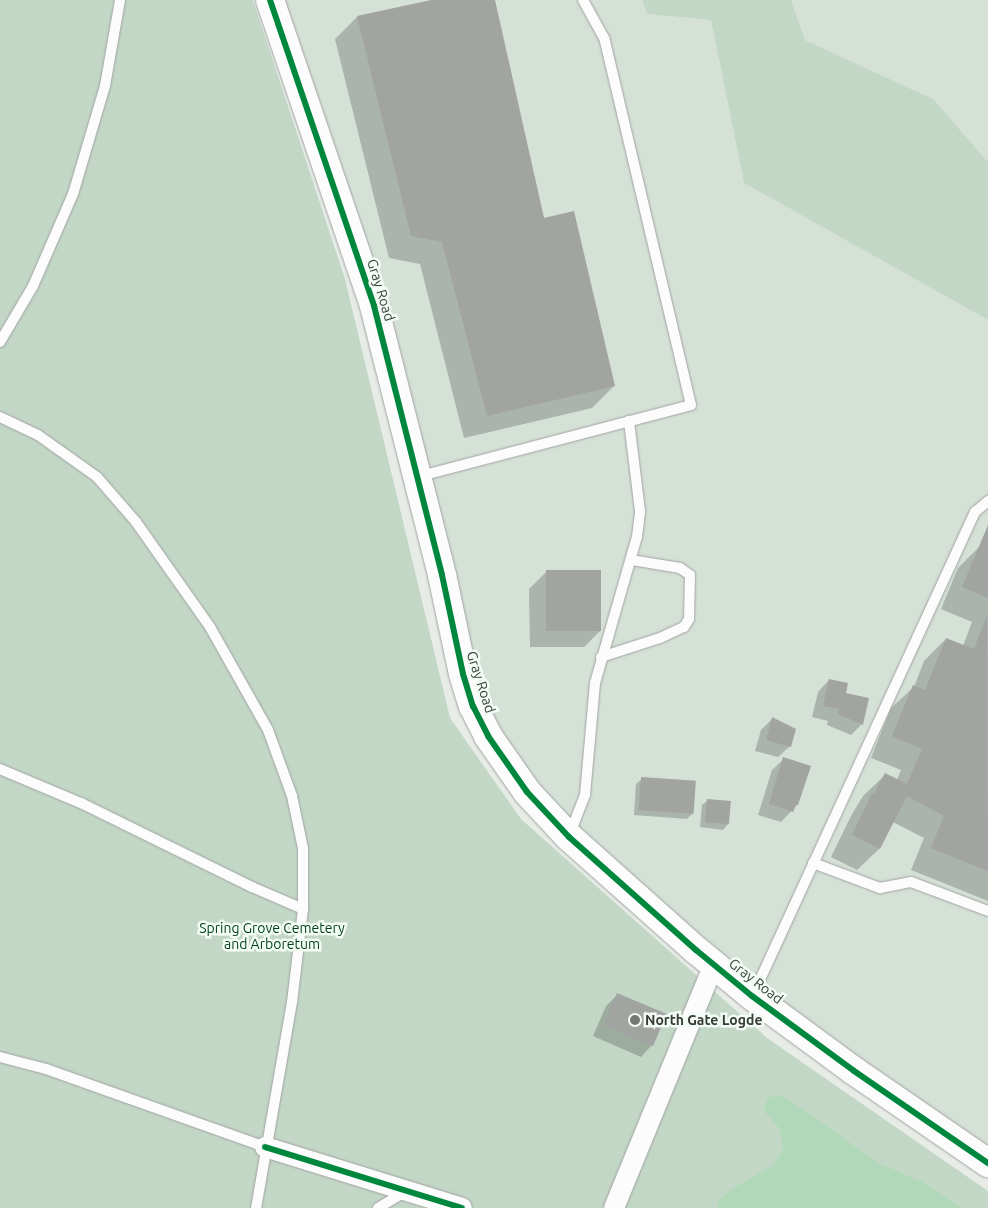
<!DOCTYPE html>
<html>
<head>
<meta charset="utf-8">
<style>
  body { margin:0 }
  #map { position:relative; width:988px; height:1208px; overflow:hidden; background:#e7ece7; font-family:Ubuntu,sans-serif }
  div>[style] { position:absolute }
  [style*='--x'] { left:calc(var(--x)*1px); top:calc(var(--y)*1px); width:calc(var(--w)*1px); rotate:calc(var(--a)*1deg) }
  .built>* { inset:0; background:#d5e0d7 }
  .green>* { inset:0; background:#c3d7c7 }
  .water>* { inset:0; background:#b2d8ba }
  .shadow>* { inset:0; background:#0003 }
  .building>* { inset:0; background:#a1a4a1; transform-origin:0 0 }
  .roads { filter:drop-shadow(0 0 1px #a1a4a1) drop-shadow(0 0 1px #a1a4a1) }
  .lane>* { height:10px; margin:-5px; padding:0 5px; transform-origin:5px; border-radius:5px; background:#fbfcfb }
  .street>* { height:20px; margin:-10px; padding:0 10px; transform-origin:10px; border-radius:10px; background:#fbfcfb }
  .secondary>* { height:28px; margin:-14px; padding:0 14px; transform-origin:14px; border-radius:14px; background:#fbfcfb }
  .cycleway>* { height:6px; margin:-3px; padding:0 3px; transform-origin:3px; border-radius:3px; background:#00873e }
  .dots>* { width:14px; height:14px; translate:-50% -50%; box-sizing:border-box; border:2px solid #f2fbf4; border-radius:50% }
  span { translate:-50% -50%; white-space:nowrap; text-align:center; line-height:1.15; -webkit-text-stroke:5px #f2fbf4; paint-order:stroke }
  .street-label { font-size:14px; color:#383b38 }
  .park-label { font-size:14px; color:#003f19 }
  .poi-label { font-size:14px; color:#383b38; font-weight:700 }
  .left { translate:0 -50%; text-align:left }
</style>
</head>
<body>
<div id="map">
  <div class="built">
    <div style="clip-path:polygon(270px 0,642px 0,647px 14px,711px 20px,744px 183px,988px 320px,988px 1163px,714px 964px,488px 736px,442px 575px)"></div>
    <div style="clip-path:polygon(791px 0,988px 0,988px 162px,933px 99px,805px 40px)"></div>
  </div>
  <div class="green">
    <div style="clip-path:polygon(0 0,253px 0,345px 279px,450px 718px,521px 819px,767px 1038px,988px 1191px,988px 1208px,0 1208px)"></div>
    <div style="clip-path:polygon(642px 0,791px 0,805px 40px,933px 99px,988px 162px,988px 320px,744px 183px,711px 20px,647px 14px)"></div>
  </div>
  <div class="water">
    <div style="clip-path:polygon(780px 1095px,806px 1111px,878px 1163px,923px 1182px,962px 1208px,717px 1208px,719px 1200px,730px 1190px,772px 1166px,783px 1150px,780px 1129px,764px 1111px,767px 1098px)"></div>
  </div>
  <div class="shadow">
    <div style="clip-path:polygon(438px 0,493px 0,544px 219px,614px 386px,592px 408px,464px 438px,420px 264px,389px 258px,335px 39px,357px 17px)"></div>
    <div style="clip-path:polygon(980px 546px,988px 549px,988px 901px,911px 870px,924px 838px,893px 822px,879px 849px,857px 870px,831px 857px,851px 816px,863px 796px,885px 775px,897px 780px,901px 770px,871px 758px,891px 708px,914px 687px,924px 661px,946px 639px,963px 646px,972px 622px,941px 609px,958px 568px)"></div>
    <div style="clip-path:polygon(546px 572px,601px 630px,584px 647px,530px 647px,529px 589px)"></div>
    <div style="clip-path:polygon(829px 680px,845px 694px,862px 724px,851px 735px,827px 725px,828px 721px,812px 717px,818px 692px)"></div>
    <div style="clip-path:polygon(772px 719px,790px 746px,778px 757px,755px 751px,761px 730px)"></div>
    <div style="clip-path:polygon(784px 759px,797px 805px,781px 822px,758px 815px,772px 770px)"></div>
    <div style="clip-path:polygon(642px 779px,693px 813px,687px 819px,634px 815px,636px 784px)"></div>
    <div style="clip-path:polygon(708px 800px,728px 824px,723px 830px,700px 827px,702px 805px)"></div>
    <div style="clip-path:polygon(618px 994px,652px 1045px,641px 1057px,593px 1036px,606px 1006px)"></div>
  </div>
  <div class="building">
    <div style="clip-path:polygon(431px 0,495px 0,544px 218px,574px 211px,615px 386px,487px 416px,442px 242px,411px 236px,357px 16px)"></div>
    <div style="clip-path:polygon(988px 525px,988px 598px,962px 587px)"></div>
    <div style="left:546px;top:570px;width:55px;height:61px"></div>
    <div style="clip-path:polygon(987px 615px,988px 871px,931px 848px,944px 816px,907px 796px,880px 849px,852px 835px,872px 793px,874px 794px,885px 773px,907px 784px,922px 749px,892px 736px,913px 685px,925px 690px,946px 638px,974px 649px)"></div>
    <div style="clip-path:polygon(829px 679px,848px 683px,846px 693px,869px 698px,863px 725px,838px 714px,839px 709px,823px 706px)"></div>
    <div style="clip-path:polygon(772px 717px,796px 729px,791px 747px,766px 740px)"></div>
    <div style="clip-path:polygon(783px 757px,811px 766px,798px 805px,796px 805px,793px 812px,769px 804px)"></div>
    <div style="left:641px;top:777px;width:55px;height:33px;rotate:4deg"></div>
    <div style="left:707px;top:799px;width:24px;height:23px;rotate:5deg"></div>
    <div style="left:617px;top:993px;width:54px;height:35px;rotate:23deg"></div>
  </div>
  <div class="roads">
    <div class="lane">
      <div style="--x:0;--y:342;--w:65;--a:-59.5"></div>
      <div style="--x:33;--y:286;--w:100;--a:-66.5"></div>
      <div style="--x:73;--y:194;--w:113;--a:-73.5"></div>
      <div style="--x:105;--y:86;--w:87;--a:-80.1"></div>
      <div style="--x:0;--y:417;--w:42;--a:25.3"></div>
      <div style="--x:38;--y:435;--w:72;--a:35.4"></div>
      <div style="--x:97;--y:477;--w:60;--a:49.1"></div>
      <div style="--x:136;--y:522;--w:128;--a:54.8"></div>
      <div style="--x:210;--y:627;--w:118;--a:60.6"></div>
      <div style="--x:268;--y:730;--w:70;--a:70"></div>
      <div style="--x:292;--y:796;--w:53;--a:78.1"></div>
      <div style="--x:303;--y:848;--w:61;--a:90"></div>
      <div style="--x:303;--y:909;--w:94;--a:96.7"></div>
      <div style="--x:292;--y:1002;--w:209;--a:99.9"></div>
      <div style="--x:417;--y:477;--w:283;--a:-14.7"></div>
      <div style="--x:691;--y:405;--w:377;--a:-103.3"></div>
      <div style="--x:604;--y:38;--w:43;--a:-118.9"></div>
      <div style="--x:601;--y:657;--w:62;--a:-17.9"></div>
      <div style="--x:660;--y:638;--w:26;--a:-25"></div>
      <div style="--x:684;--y:627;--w:9;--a:-58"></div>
      <div style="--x:689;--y:619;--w:44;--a:-88.7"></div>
      <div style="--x:690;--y:575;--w:12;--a:-145"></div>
      <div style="--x:680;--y:568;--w:50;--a:-170.7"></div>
      <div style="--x:0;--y:769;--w:88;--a:22.8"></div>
      <div style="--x:81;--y:803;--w:191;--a:26.2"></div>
      <div style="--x:252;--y:887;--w:56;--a:23.3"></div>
      <div style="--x:569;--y:836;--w:44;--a:-68.7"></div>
      <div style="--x:585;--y:795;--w:112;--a:-84.9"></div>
      <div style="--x:595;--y:683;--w:152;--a:-74"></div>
      <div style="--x:637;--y:537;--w:26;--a:-83"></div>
      <div style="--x:640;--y:511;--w:91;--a:-97"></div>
      <div style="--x:813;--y:863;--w:72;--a:20.5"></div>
      <div style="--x:880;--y:888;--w:32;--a:-11"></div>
      <div style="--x:911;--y:882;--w:82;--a:20.6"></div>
      <div style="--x:753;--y:995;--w:532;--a:-65.32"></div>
      <div style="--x:975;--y:512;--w:17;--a:-40"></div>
      <div style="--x:0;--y:1057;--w:48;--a:14.6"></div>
      <div style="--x:46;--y:1069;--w:232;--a:19.6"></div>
      <div style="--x:378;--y:1208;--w:31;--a:-31"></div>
    </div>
    <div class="street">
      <div style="--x:265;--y:1147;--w:206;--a:17.2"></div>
      <div style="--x:614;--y:1208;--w:264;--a:-67.7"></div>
    </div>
    <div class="secondary">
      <div style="--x:270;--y:0;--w:323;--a:71.2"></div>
      <div style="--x:374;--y:306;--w:277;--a:75.8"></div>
      <div style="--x:442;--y:575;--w:101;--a:78"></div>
      <div style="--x:463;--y:674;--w:34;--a:73"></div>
      <div style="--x:473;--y:706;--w:34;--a:63"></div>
      <div style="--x:488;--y:736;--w:68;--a:55.1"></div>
      <div style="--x:527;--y:792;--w:62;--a:47"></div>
      <div style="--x:569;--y:837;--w:170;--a:41.7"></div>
      <div style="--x:696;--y:950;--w:72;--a:39.4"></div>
      <div style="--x:752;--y:996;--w:127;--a:36.3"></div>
      <div style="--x:854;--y:1071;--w:163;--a:34.5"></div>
    </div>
  </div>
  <div class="cycleway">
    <div style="--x:270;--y:0;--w:323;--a:71.2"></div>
    <div style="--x:374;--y:306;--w:277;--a:75.8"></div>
    <div style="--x:442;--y:575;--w:101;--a:78"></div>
    <div style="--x:463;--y:674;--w:34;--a:73"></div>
    <div style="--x:473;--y:706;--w:34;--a:63"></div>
    <div style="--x:488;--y:736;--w:68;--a:55.1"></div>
    <div style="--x:527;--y:792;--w:62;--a:47"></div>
    <div style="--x:569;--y:837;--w:170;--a:41.7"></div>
    <div style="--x:696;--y:950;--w:72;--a:39.4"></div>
    <div style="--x:752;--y:996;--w:127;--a:36.3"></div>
    <div style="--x:854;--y:1071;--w:163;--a:34.5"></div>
    <div style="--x:265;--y:1147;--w:206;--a:17.2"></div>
  </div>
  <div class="dots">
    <div style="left:635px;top:1020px;background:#757975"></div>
  </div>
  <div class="street-label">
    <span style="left:381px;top:290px;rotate:73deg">Gray Road</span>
    <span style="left:481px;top:682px;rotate:72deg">Gray Road</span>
    <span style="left:756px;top:981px;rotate:38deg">Gray Road</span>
  </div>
  <div class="park-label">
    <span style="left:272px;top:936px">Spring Grove Cemetery<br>and Arboretum</span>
  </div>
  <div class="poi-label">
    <span class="left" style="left:645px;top:1020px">North Gate Logde</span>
  </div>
</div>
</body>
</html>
